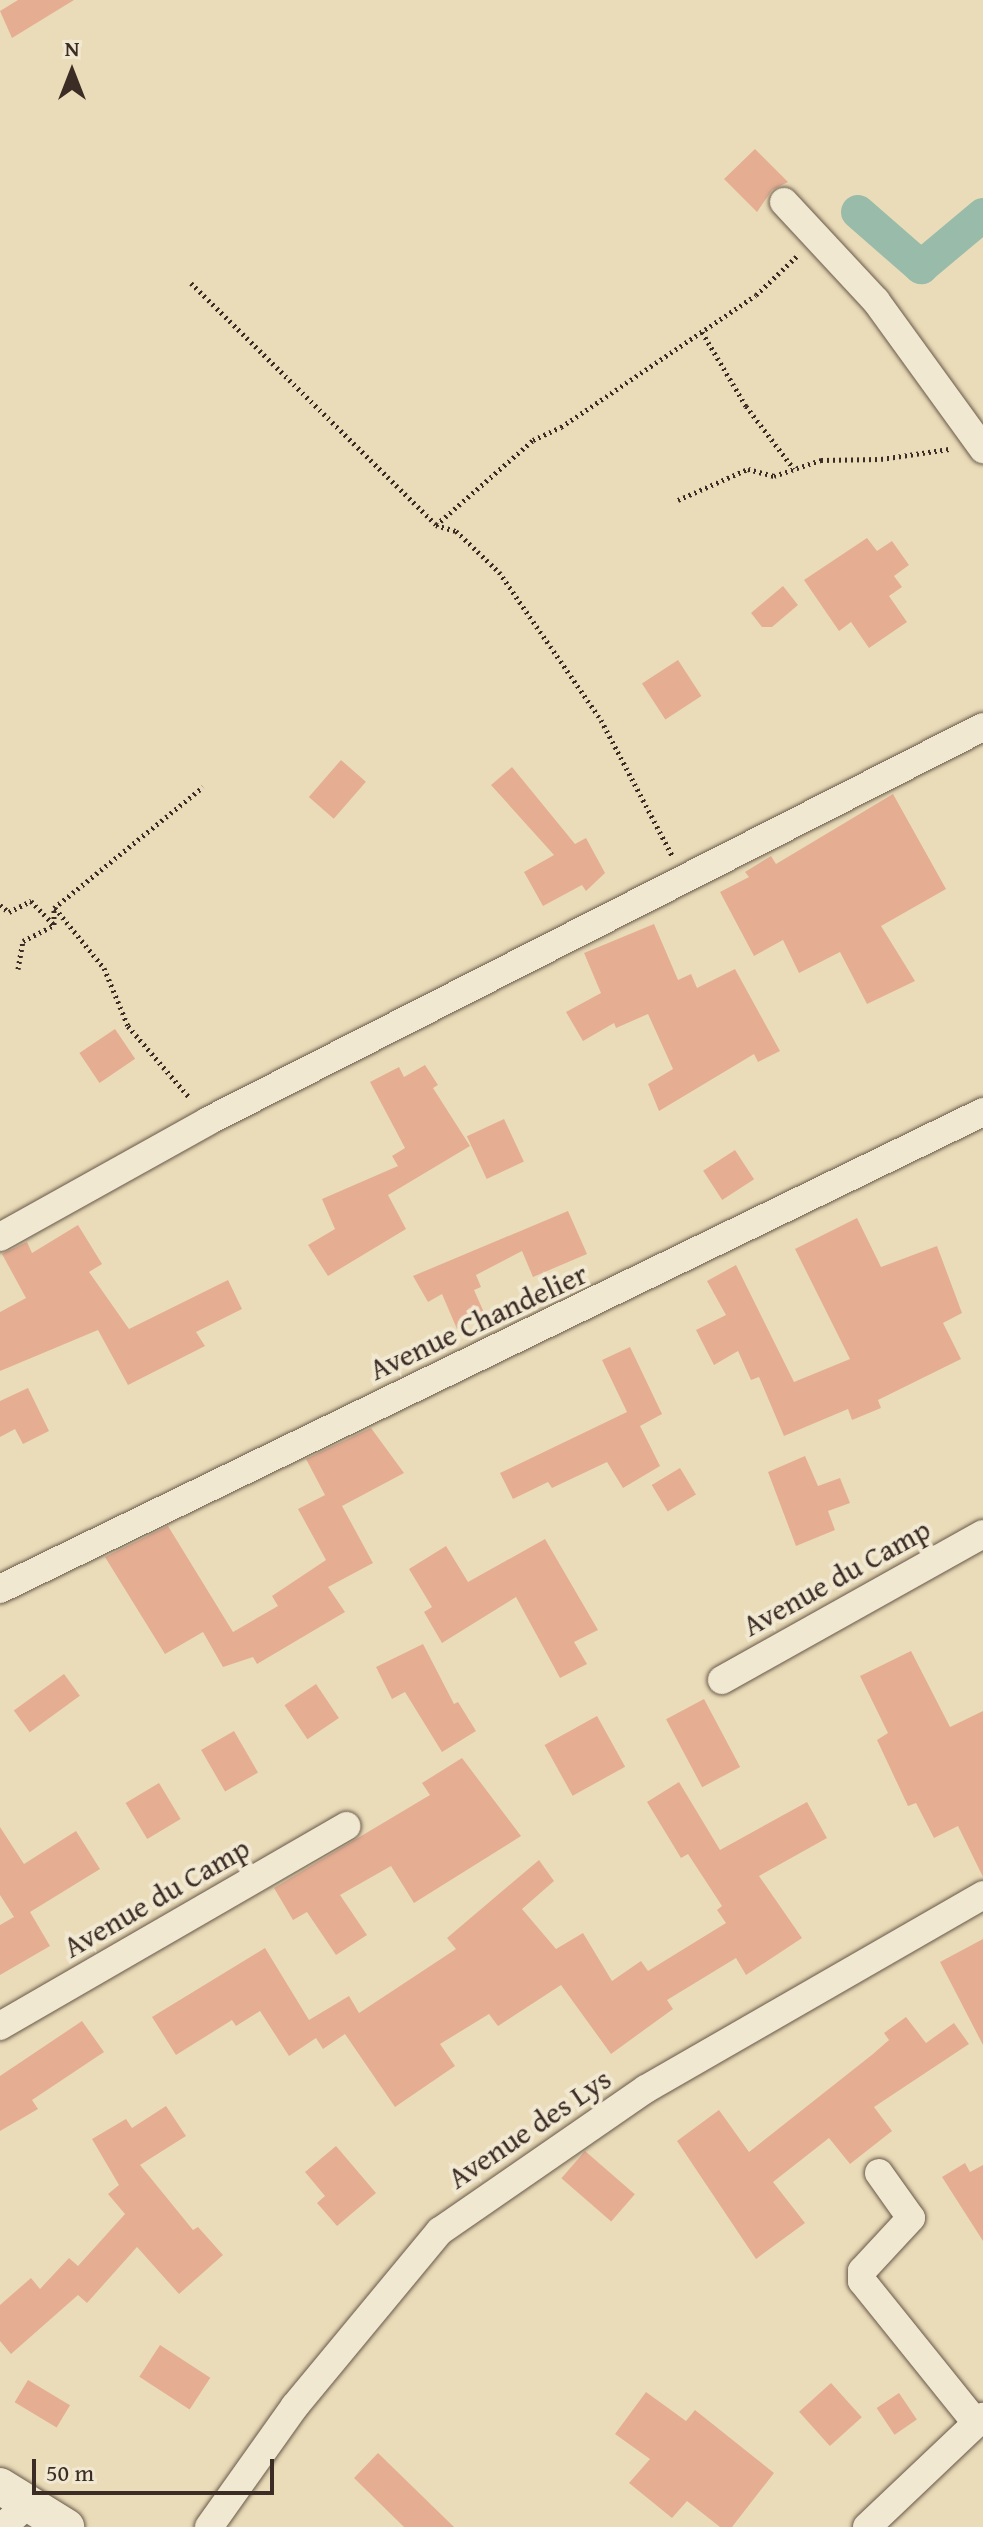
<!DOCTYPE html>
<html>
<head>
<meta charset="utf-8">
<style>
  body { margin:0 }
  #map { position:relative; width:983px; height:2527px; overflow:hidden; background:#eadcb8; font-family:"Gentium Book Plus",serif }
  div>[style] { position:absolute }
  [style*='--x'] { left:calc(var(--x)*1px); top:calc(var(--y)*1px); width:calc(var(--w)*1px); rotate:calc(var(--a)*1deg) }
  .canal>* { height:34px; margin:-17px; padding:0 17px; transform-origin:17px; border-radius:17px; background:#99bcaa }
  .building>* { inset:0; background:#e5ae93; transform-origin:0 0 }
  .path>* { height:5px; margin-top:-2.5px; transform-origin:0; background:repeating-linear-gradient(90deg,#3c2c26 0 2px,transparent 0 6px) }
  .roads { filter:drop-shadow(0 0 2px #68584a) drop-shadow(0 0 2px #68584a) }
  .minor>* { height:28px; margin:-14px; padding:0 14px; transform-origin:14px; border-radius:14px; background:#f1e8d1 }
  .tertiary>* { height:36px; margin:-18px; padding:0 18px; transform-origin:18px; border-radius:18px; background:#f1e8d1 }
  span { translate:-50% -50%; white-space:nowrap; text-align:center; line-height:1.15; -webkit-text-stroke:8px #f1e8d1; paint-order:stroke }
  .street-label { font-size:30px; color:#3c2c26 }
  .north { position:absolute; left:32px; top:32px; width:80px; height:80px; -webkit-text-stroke:6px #f1e8d1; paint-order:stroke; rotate:0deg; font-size:22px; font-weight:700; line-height:32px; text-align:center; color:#3c2c26 }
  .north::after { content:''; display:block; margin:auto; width:28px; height:36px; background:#3c2c26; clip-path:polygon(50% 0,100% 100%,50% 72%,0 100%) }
  .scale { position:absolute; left:32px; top:2459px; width:242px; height:36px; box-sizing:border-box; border:4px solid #3c2c26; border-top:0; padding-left:10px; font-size:24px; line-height:28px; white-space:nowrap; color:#3c2c26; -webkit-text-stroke:6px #f1e8d1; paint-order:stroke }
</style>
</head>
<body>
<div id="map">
  <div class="canal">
    <div style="--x:858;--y:212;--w:84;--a:41.1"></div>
    <div style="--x:921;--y:267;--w:81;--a:-40"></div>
  </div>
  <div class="building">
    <div style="clip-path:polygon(18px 0,74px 0,12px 38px,0 11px)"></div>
    <div style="clip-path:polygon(755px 149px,788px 182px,772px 190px,757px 212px,724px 179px)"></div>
    <div style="clip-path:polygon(867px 538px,877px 551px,892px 541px,909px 565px,894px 576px,902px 587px,889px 596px,907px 622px,869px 648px,851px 622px,839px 631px,804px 580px)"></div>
    <div style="clip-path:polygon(783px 586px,798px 605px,772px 627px,762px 627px,751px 613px)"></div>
    <div style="left:678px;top:660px;width:43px;height:43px;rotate:57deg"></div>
    <div style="left:341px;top:760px;width:33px;height:49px;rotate:41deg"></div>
    <div style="clip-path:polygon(512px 767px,575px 844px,586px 838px,605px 873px,586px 891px,582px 885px,543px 906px,524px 872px,554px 855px,491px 785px)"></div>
    <div style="clip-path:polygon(893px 794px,946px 889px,881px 926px,915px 981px,867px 1004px,840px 952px,799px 973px,783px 940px,754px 956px,720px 892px,749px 877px,745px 872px,771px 856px,776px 864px)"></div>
    <div style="clip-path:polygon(654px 924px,678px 980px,691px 974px,697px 988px,735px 969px,780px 1051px,758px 1062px,754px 1054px,659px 1111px,648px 1084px,673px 1069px,648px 1014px,616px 1028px,614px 1023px,583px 1041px,566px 1012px,601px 993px,584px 953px)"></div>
    <div style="left:115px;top:1029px;width:36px;height:43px;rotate:56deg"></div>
    <div style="clip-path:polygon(425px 1065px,438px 1085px,433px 1088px,470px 1146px,388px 1195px,406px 1229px,328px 1276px,308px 1245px,335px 1229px,322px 1199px,398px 1166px,392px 1156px,405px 1148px,370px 1082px,399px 1067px,404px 1077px)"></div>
    <div style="left:504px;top:1119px;width:47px;height:41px;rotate:65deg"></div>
    <div style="left:735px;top:1150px;width:35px;height:38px;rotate:57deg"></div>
    <div style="clip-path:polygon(568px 1211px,587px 1254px,533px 1277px,522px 1251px,476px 1275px,481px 1287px,474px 1290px,486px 1317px,457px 1329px,442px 1294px,428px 1302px,413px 1276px)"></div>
    <div style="clip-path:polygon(857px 1218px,881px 1267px,937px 1246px,962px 1313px,943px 1323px,961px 1359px,878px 1400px,881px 1408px,852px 1420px,848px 1409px,784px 1436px,759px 1377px,751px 1380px,738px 1351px,714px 1365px,696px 1330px,726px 1315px,707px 1281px,736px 1265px,794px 1382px,850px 1359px,795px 1249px)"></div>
    <div style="clip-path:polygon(78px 1225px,102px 1264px,89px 1272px,129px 1329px,228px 1280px,242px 1309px,196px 1332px,205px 1346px,128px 1385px,98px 1330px,0 1371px,0 1312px,26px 1298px,2px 1254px,27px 1242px,32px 1253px)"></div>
    <div style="clip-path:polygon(630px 1347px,662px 1414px,640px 1426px,660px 1466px,623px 1488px,607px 1462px,552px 1488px,548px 1482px,513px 1499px,500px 1473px,627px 1412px,602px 1360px)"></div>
    <div style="clip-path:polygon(28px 1388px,49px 1431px,23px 1444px,15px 1429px,0 1437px,0 1401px)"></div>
    <div style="clip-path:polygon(371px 1428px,404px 1473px,342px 1506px,373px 1563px,328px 1587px,345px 1612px,257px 1664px,253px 1657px,223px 1667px,203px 1632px,165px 1654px,105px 1557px,168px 1526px,233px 1632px,278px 1606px,272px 1596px,326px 1560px,298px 1509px,325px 1495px,306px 1459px)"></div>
    <div style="clip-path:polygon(805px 1456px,818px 1486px,840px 1478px,850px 1503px,828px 1511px,835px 1530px,796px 1546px,768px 1472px)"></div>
    <div style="left:680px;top:1468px;width:31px;height:33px;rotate:59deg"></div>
    <div style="clip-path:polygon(545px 1539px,598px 1630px,574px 1642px,587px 1664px,560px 1678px,516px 1597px,442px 1643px,424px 1612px,432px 1607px,409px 1569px,446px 1546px,468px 1582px)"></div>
    <div style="clip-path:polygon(423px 1644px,454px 1704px,458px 1702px,476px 1731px,442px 1752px,405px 1692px,392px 1699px,376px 1667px)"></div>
    <div style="clip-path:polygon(911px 1651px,950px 1727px,983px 1711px,983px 1877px,958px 1826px,934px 1838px,916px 1803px,908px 1806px,877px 1740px,888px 1733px,860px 1676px)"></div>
    <div style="left:64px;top:1674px;width:27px;height:62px;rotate:54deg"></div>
    <div style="left:316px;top:1684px;width:41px;height:38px;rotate:56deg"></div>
    <div style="left:704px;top:1699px;width:77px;height:43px;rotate:62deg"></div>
    <div style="left:597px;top:1716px;width:58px;height:60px;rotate:61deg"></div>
    <div style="left:234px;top:1731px;width:48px;height:38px;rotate:60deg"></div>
    <div style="clip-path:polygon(462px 1758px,521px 1836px,414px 1903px,391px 1866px,340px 1895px,367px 1935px,336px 1955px,307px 1912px,293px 1920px,274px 1888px,430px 1795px,422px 1783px)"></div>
    <div style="clip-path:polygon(679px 1782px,720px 1850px,807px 1802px,827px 1838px,759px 1876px,802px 1938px,746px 1975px,736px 1958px,667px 2000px,673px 2009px,611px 2054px,561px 1985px,498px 2026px,489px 2014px,440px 2044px,455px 2066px,395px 2107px,345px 2034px,323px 2049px,316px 2038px,289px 2056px,260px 2011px,236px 2026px,232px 2020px,176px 2055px,152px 2017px,265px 1948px,309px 2020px,349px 1996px,359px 2013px,456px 1949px,447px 1938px,539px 1860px,554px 1881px,522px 1909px,556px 1949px,583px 1933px,612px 1981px,641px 1961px,648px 1971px,726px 1923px,717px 1910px,722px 1906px,688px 1854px,681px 1858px,647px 1802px)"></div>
    <div style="left:159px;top:1783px;width:42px;height:39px;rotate:59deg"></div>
    <div style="clip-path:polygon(0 1827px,24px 1864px,76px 1831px,100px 1869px,30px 1912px,50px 1946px,0 1975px,0 1925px,14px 1917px,0 1895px)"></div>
    <div style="clip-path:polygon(983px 1939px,983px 2045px,940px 1962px)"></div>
    <div style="clip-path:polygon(906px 2017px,926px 2043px,954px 2023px,969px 2044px,874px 2107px,892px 2131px,850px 2164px,829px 2138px,773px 2182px,805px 2223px,756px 2259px,677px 2141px,719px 2110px,749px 2152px,873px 2054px,889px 2040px,884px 2033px)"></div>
    <div style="clip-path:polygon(82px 2021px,104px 2052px,32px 2100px,38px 2109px,0 2131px,0 2076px)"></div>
    <div style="clip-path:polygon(166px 2106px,186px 2136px,140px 2165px,193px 2230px,198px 2227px,223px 2255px,179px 2294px,137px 2247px,87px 2303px,78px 2295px,11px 2354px,0 2341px,0 2305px,31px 2278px,40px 2289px,69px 2258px,78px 2266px,125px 2214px,108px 2194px,119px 2185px,92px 2139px,126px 2119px,132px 2128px)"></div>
    <div style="clip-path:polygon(336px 2146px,376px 2193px,337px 2226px,317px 2203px,325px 2196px,305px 2172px)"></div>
    <div style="left:585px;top:2151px;width:66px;height:36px;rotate:41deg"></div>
    <div style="clip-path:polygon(965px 2163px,970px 2172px,983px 2165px,983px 2241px,942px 2177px)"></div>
    <div style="left:160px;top:2345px;width:60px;height:38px;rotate:33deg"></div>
    <div style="left:28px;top:2380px;width:49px;height:26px;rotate:31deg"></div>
    <div style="left:831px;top:2383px;width:46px;height:43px;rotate:48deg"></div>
    <div style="clip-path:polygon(646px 2392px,686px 2421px,695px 2410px,774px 2473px,732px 2527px,720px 2527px,687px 2501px,672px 2518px,629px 2483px,650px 2459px,615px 2434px)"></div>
    <div style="left:899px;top:2393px;width:32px;height:27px;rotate:56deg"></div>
    <div style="clip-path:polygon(378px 2453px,454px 2527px,404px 2527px,354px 2478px)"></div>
  </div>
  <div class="path">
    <div style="--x:191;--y:283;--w:344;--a:44.6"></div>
    <div style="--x:436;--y:525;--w:129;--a:-41.2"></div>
    <div style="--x:533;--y:440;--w:31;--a:-25"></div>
    <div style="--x:561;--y:427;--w:235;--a:-34.1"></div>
    <div style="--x:756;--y:295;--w:57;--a:-43.6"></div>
    <div style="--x:702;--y:332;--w:86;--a:59.3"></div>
    <div style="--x:746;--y:406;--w:79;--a:52.7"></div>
    <div style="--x:678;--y:500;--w:77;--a:-23.9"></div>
    <div style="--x:748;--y:469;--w:27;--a:15"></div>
    <div style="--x:774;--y:476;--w:50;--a:-18.8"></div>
    <div style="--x:821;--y:460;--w:60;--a:-1"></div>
    <div style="--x:881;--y:459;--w:69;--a:-8.4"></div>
    <div style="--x:436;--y:525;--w:21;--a:17"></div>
    <div style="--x:456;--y:531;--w:59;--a:43.6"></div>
    <div style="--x:499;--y:572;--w:180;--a:55.4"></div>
    <div style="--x:601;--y:720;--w:153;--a:62.3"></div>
    <div style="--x:0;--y:905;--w:11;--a:38"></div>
    <div style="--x:9;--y:912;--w:25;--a:-27"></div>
    <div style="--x:31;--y:901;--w:33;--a:46"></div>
    <div style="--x:55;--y:908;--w:77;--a:50.8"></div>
    <div style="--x:104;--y:968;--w:63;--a:67.5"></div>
    <div style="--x:128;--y:1026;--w:94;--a:49.3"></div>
    <div style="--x:18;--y:969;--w:28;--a:-80"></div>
    <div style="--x:23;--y:941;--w:35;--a:-27"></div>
    <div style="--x:54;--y:925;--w:17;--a:-90"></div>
    <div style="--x:54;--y:908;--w:192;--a:-39.1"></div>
  </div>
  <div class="roads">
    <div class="minor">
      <div style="--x:784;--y:202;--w:135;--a:47.1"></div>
      <div style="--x:876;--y:301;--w:183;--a:54.1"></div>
      <div style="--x:0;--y:1237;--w:238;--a:-29.1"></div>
      <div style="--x:208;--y:1121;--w:869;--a:-26.95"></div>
      <div style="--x:0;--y:1589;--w:1093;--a:-25.88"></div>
      <div style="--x:722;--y:1680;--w:299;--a:-29.2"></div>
      <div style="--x:0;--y:2026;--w:400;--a:-30"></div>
      <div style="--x:879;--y:2173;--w:55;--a:54.6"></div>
      <div style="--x:911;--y:2218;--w:72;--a:132.8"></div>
      <div style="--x:862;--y:2271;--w:10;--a:90"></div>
      <div style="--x:862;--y:2281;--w:182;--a:51.2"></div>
      <div style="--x:2;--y:2527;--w:35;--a:-41"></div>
      <div style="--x:209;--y:2527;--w:148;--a:-54.6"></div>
      <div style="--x:295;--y:2406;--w:227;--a:-50.4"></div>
      <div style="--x:440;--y:2231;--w:250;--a:-34.6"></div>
      <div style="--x:646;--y:2089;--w:389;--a:-29.9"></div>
      <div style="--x:867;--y:2527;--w:160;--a:-43.5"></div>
    </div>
    <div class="tertiary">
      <div style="--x:0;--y:2486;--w:78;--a:31.8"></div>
    </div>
  </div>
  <div class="street-label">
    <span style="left:478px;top:1321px;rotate:-25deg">Avenue Chandelier</span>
    <span style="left:836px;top:1577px;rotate:-29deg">Avenue du Camp</span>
    <span style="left:156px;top:1897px;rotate:-30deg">Avenue du Camp</span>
    <span style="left:529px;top:2128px;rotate:-34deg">Avenue des Lys</span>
  </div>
  <div class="north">N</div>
  <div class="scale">50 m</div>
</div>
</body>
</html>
